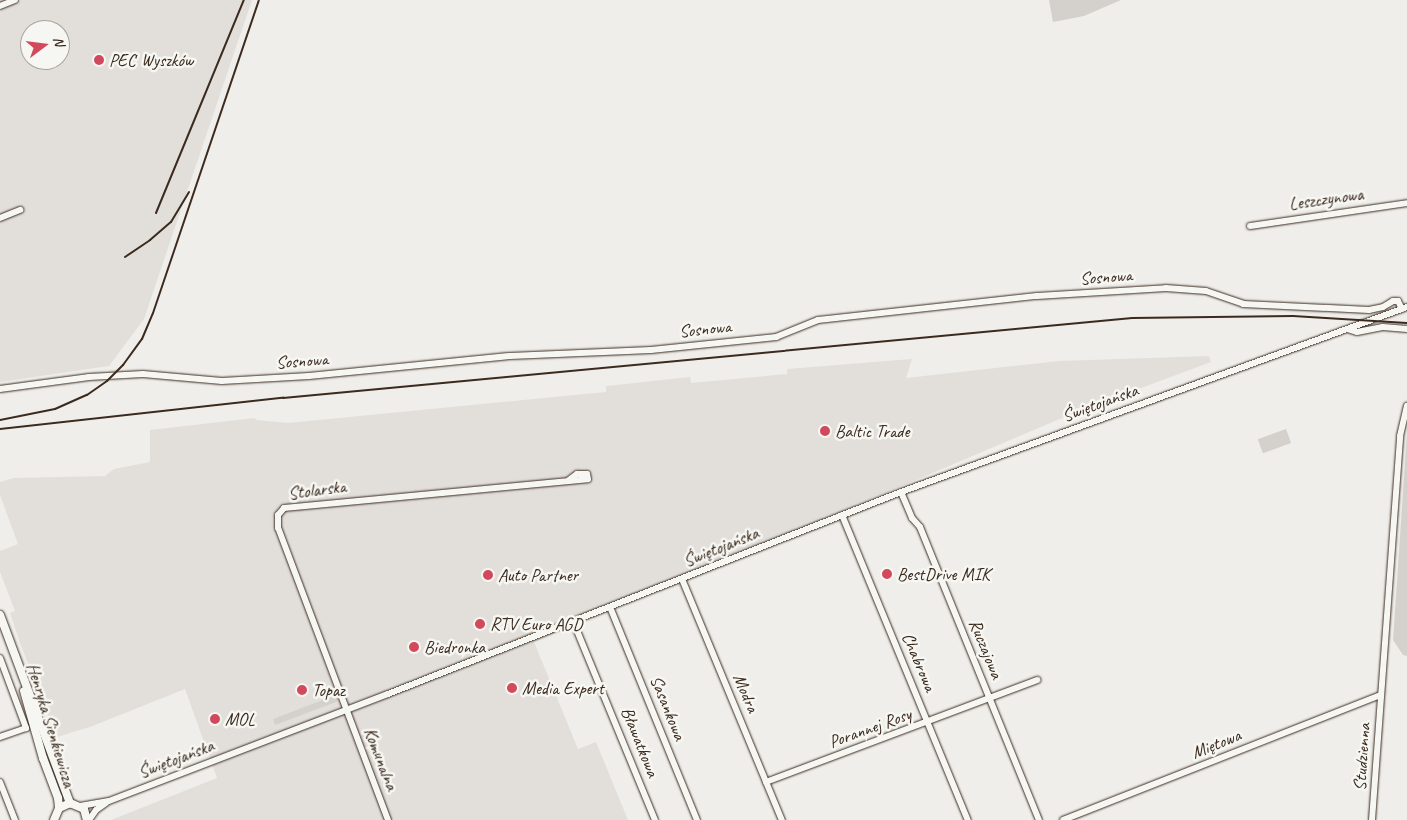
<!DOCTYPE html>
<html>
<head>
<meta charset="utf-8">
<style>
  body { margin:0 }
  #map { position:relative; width:1407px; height:820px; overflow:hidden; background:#efeeea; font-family:Caveat,sans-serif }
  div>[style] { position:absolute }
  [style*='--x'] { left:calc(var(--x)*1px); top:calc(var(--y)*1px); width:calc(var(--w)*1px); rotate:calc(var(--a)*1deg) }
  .built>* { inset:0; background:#e2dfdb }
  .green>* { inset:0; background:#d4d1cc; transform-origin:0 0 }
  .roads { filter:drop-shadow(0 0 1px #3b2a1e) drop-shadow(0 0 1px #3b2a1e) }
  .minor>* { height:6px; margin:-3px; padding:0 3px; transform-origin:3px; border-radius:3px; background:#f6f6f2 }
  .major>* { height:8px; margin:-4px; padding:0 4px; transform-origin:4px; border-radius:4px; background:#f6f6f2 }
  .rail>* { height:2px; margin:-1px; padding:0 1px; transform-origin:1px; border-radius:1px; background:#3b2a1e }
  .dots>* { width:14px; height:14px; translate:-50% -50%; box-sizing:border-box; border:2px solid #f6f6f2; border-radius:50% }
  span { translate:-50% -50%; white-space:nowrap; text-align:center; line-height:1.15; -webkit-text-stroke:5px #f6f6f2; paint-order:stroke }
  .poi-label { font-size:18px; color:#3b2a1e }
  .left { translate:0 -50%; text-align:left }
  .street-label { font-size:18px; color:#3b2a1e }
  .north { position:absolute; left:20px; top:20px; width:50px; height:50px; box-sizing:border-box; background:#f6f6f2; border:1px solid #aba49d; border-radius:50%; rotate:75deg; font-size:14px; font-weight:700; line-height:20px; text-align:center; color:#3b2a1e }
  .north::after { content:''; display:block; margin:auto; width:18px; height:22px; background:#d1495b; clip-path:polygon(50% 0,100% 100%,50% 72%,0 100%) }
</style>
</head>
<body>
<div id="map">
  <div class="built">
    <div style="clip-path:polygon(evenodd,0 0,252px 0,144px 319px,109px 366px,0 382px,0 0,30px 30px,60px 30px,60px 60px,30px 60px,30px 30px)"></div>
    <div style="clip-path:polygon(1209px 356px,1211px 362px,1074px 413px,534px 642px,578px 749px,596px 742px,628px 820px,111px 820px,217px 778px,185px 689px,90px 727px,57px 737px,20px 643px,10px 613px,15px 611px,0 572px,0 551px,18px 544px,0 495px,0 482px,14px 478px,105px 476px,114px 469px,150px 462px,150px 430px,255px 418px,256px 420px,288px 423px,606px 392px,606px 386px,690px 377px,691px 383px,787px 374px,787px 369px,912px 359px,906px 378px,1059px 361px)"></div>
  </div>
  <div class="green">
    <div style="clip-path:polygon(1049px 0,1121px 0,1084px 16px,1053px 22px)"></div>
    <div style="left:1286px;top:429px;width:15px;height:30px;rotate:70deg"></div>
    <div style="clip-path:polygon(1407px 433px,1407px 656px,1403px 655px,1393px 640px)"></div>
    <div style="clip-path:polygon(334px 692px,339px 699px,336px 702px,275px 725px,273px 719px,328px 698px,327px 694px,332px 696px,331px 693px)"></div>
  </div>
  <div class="roads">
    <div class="minor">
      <div style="--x:0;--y:6;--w:16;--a:-22"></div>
      <div style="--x:0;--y:218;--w:22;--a:-22"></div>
      <div style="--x:1250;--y:226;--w:159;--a:-8.3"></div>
      <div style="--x:1347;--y:329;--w:10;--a:17"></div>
      <div style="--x:1357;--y:332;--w:26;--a:-11"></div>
      <div style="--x:1383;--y:327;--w:24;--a:5"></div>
      <div style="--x:0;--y:389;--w:90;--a:-7.7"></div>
      <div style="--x:89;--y:377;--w:54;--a:-3.2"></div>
      <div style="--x:143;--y:374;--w:79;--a:5.1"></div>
      <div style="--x:222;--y:381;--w:87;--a:-3.3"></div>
      <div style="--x:309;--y:376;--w:202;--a:-5.7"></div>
      <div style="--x:510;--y:356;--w:141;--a:-2.4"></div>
      <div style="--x:651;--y:350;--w:126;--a:-5.9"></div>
      <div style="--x:776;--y:337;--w:45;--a:-22"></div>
      <div style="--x:818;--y:320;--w:220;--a:-6.3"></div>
      <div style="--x:1037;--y:296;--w:129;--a:-3.5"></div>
      <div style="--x:1166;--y:288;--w:40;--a:4.3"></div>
      <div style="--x:1206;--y:291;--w:39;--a:19"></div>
      <div style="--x:1243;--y:304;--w:126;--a:2.7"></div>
      <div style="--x:1369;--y:310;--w:14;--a:-12"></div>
      <div style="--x:1383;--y:307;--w:12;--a:-31"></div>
      <div style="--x:1393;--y:301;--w:5;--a:0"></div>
      <div style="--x:1398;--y:301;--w:9;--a:63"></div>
      <div style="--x:901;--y:492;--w:28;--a:67"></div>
      <div style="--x:912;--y:518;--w:12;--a:48"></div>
      <div style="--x:920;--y:527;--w:316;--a:67.9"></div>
      <div style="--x:842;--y:515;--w:330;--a:67.6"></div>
      <div style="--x:682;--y:579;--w:261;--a:67.5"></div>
      <div style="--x:610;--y:607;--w:230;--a:67.8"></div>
      <div style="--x:573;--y:621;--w:215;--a:67.6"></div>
      <div style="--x:0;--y:658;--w:75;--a:69.6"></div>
      <div style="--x:26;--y:728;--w:28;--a:161"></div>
      <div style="--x:0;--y:782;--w:41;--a:68.5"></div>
      <div style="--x:766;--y:782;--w:290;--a:-20.6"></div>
      <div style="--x:80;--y:806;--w:29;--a:-10"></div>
      <div style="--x:109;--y:801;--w:299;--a:-21"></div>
      <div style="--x:388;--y:694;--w:551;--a:-21.49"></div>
      <div style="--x:901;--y:492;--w:539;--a:-20.08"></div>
      <div style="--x:89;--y:820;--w:12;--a:-55"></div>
      <div style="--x:96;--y:810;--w:12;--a:-35"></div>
      <div style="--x:388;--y:820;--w:312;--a:-110.6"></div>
      <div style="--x:278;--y:528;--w:13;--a:-90"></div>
      <div style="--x:278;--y:515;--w:9;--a:-49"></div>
      <div style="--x:284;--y:508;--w:305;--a:-5.4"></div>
      <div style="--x:588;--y:479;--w:5;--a:-101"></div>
      <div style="--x:587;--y:474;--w:10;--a:180"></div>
      <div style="--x:577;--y:474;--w:10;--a:143"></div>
      <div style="--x:1063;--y:820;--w:341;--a:-21.5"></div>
      <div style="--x:1372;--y:820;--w:385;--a:-85.8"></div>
      <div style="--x:1400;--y:436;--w:31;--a:-77"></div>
    </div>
    <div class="major">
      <div style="--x:0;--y:615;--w:201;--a:69.6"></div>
      <div style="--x:24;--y:691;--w:70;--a:74.2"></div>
      <div style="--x:43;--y:758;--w:43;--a:69.4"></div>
      <div style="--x:58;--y:798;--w:10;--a:84"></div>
      <div style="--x:54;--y:820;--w:13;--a:-67"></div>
      <div style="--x:59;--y:808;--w:12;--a:-24"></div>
      <div style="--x:70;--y:803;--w:15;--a:23"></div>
      <div style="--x:84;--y:809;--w:11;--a:75"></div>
    </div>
  </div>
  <div class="rail">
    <div style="--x:156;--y:213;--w:230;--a:-67.6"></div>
    <div style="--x:125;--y:257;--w:30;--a:-34"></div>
    <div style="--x:150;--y:240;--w:28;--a:-41"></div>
    <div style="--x:171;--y:222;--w:35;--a:-59"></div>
    <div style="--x:0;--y:420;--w:56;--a:-11.3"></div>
    <div style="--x:55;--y:409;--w:35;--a:-24"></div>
    <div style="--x:87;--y:395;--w:24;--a:-35"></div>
    <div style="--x:107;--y:381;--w:23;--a:-45"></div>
    <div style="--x:123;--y:365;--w:32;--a:-54"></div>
    <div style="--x:142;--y:339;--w:28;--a:-67"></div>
    <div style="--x:153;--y:313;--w:330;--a:-71.3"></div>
    <div style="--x:0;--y:429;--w:285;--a:-6.3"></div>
    <div style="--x:283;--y:398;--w:853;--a:-5.38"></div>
    <div style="--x:1132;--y:318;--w:161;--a:-0.7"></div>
    <div style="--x:1293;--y:316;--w:114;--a:3.5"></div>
  </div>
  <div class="dots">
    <div style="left:99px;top:60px;background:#d1495b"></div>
    <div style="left:825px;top:431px;background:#d1495b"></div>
    <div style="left:887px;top:574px;background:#d1495b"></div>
    <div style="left:488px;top:575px;background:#d1495b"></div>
    <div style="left:480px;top:624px;background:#d1495b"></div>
    <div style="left:414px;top:647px;background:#d1495b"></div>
    <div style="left:512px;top:688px;background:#d1495b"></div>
    <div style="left:302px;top:690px;background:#d1495b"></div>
    <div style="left:215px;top:719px;background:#d1495b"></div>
  </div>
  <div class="poi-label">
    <span class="left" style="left:109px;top:60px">PEC Wyszków</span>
    <span class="left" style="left:835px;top:431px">Baltic Trade</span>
    <span class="left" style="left:897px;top:574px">BestDrive MIK</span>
    <span class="left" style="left:498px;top:575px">Auto Partner</span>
    <span class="left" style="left:490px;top:624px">RTV Euro AGD</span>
    <span class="left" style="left:424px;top:647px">Biedronka</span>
    <span class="left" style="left:522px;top:688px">Media Expert</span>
    <span class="left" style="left:312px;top:690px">Topaz</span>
    <span class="left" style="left:225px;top:719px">MOL</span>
  </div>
  <div class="street-label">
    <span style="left:1326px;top:199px;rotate:-8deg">Leszczynowa</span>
    <span style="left:1106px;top:277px;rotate:-4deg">Sosnowa</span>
    <span style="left:705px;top:329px;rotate:-6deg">Sosnowa</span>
    <span style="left:302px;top:361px;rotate:-4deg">Sosnowa</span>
    <span style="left:1100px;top:403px;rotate:-20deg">Świętojańska</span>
    <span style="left:317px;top:490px;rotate:-8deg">Stolarska</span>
    <span style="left:721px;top:547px;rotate:-22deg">Świętojańska</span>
    <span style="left:986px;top:649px;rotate:68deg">Ruczajowa</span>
    <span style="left:919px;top:662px;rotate:67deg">Chabrowa</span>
    <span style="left:746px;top:693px;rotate:67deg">Modra</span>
    <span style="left:668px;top:708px;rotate:68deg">Sasankowa</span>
    <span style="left:51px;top:725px;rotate:73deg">Henryka Sienkiewicza</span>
    <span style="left:870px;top:728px;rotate:-20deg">Porannej Rosy</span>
    <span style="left:640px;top:742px;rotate:68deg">Bławatkowa</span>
    <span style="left:1216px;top:744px;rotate:-22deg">Miętowa</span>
    <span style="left:1362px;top:757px;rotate:-86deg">Studzienna</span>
    <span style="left:176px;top:759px;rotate:-21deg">Świętojańska</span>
    <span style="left:381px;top:759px;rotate:69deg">Komunalna</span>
  </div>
  <div class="north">N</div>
</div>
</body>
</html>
